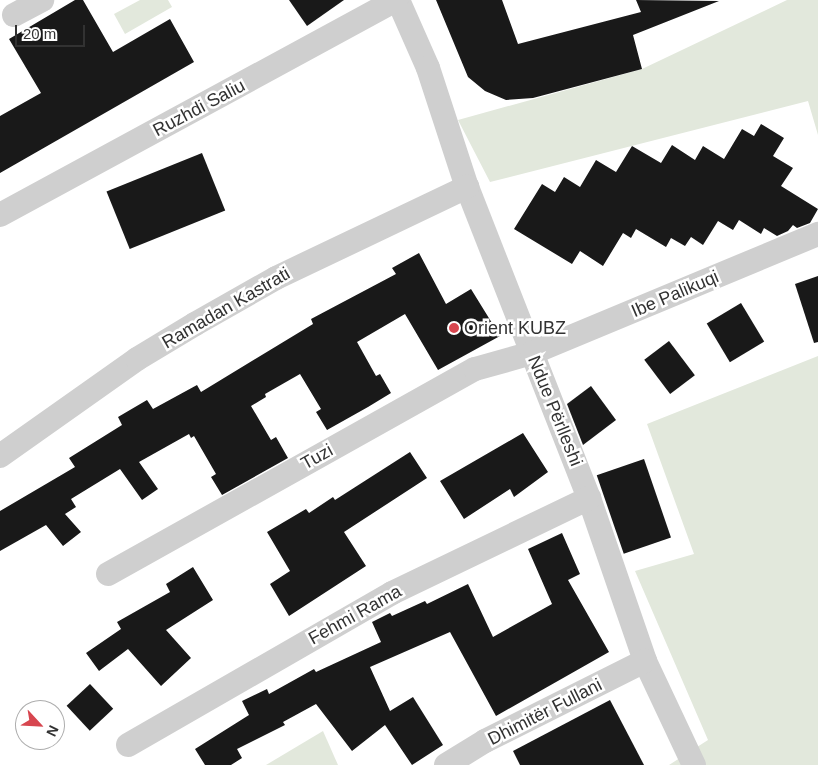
<!DOCTYPE html>
<html>
<head>
<meta charset="utf-8">
<style>
  body { margin:0 }
  #map { position:relative; width:818px; height:765px; overflow:hidden; background:#fff; font-family:Arial,sans-serif }
  div>[style] { position:absolute }
  [style*='--x'] { left:calc(var(--x)*1px); top:calc(var(--y)*1px); width:calc(var(--w)*1px); rotate:calc(var(--a)*1deg) }
  .green>* { inset:0; background:#e2e8dc }
  .building>* { inset:0; background:#191919; transform-origin:0 0 }
  .minor>* { height:24px; margin:-12px; padding:0 12px; transform-origin:12px; border-radius:12px; background:#cfcfcf }
  .dots>* { width:14px; height:14px; translate:-50% -50%; box-sizing:border-box; border:2px solid #fff; border-radius:50% }
  span { translate:-50% -50%; white-space:nowrap; text-align:center; line-height:1.15; -webkit-text-stroke:5px #fff; paint-order:stroke }
  .street-label { font-size:18px; color:#323232 }
  .poi-label { font-size:18px; color:#323232 }
  .left { translate:0 -50%; text-align:left }
  .north { position:absolute; left:15px; top:700px; width:50px; height:50px; box-sizing:border-box; background:#fff; border:1px solid #adadad; border-radius:50%; rotate:115deg; font-size:14px; font-weight:700; line-height:20px; text-align:center; color:#323232 }
  .north::after { content:''; display:block; margin:auto; width:18px; height:22px; background:#d7464f; clip-path:polygon(50% 0,100% 100%,50% 72%,0 100%) }
  .scale { position:absolute; left:15px; top:25px; width:70px; height:22px; box-sizing:border-box; border:2px solid #323232; border-top:0; padding-left:6px; font-size:15px; line-height:18px; white-space:nowrap; color:#323232; -webkit-text-stroke:4px #fff; paint-order:stroke }
</style>
</head>
<body>
<div id="map">
  <div class="green">
    <div style="clip-path:polygon(140px 0,168px 0,172px 7px,125px 34px,114px 14px)"></div>
    <div style="clip-path:polygon(787px 0,818px 0,818px 135px,808px 101px,490px 182px,458px 120px,642px 69px)"></div>
    <div style="clip-path:polygon(818px 356px,818px 765px,669px 765px,708px 740px,635px 571px,694px 554px,647px 424px)"></div>
    <div style="clip-path:polygon(323px 731px,338px 765px,266px 765px)"></div>
  </div>
  <div class="building">
    <div style="clip-path:polygon(75px 0,83px 0,113px 52px,170px 19px,194px 62px,0 173px,0 116px,41px 93px,9px 39px)"></div>
    <div style="clip-path:polygon(289px 0,344px 0,307px 26px)"></div>
    <div style="clip-path:polygon(436px 0,502px 0,518px 44px,641px 12px,636px 0,719px 1px,633px 35px,642px 69px,533px 98px,506px 100px,485px 91px,468px 77px)"></div>
    <div style="clip-path:polygon(761px 124px,784px 138px,773px 156px,793px 168px,781px 186px,818px 209px,810px 223px,797px 228px,793px 225px,788px 231px,777px 236px,764px 228px,761px 234px,739px 220px,733px 230px,718px 221px,703px 245px,691px 237px,685px 246px,671px 238px,666px 247px,636px 229px,631px 238px,623px 233px,603px 266px,580px 251px,572px 264px,514px 229px,542px 184px,555px 192px,564px 177px,580px 187px,596px 160px,616px 172px,632px 146px,661px 163px,672px 145px,695px 160px,703px 146px,724px 159px,742px 129px,754px 136px)"></div>
    <div style="left:202px;top:153px;width:62px;height:103px;rotate:68deg"></div>
    <div style="clip-path:polygon(419px 253px,446px 304px,471px 289px,500px 336px,438px 370px,405px 314px,357px 342px,376px 376px,380px 374px,391px 393px,368px 407px,327px 430px,316px 412px,321px 409px,300px 374px,265px 394px,266px 397px,251px 406px,271px 440px,276px 437px,288px 458px,222px 495px,211px 477px,216px 474px,194px 436px,191px 438px,189px 434px,139px 462px,158px 489px,142px 500px,120px 469px,71px 499px,76px 507px,65px 514px,81px 532px,63px 546px,46px 525px,0 551px,0 511px,75px 467px,69px 458px,122px 425px,118px 417px,147px 400px,153px 409px,197px 385px,201px 392px,313px 324px,311px 319px,396px 274px,392px 268px)"></div>
    <div style="clip-path:polygon(818px 276px,818px 342px,814px 343px,795px 284px)"></div>
    <div style="left:741px;top:303px;width:45px;height:40px;rotate:59deg"></div>
    <div style="left:669px;top:341px;width:43px;height:31px;rotate:53deg"></div>
    <div style="clip-path:polygon(591px 386px,616px 420px,583px 445px,567px 404px)"></div>
    <div style="clip-path:polygon(523px 433px,548px 472px,514px 497px,510px 489px,464px 519px,440px 481px)"></div>
    <div style="clip-path:polygon(410px 452px,427px 478px,344px 532px,366px 566px,289px 616px,270px 584px,290px 571px,267px 532px,306px 509px,309px 513px,333px 497px,335px 500px)"></div>
    <div style="left:644px;top:459px;width:83px;height:50px;rotate:71deg"></div>
    <div style="clip-path:polygon(562px 533px,580px 574px,568px 580px,609px 652px,496px 716px,450px 632px,370px 667px,390px 711px,413px 697px,443px 745px,412px 765px,385px 725px,352px 751px,316px 704px,283px 722px,285px 725px,237px 749px,242px 758px,231px 765px,205px 765px,195px 749px,249px 715px,242px 701px,267px 689px,269px 694px,314px 669px,316px 672px,381px 642px,372px 622px,390px 613px,392px 616px,425px 601px,427px 604px,468px 584px,493px 637px,552px 604px,528px 549px)"></div>
    <div style="clip-path:polygon(193px 567px,213px 600px,166px 630px,191px 658px,161px 686px,128px 649px,99px 671px,86px 653px,121px 629px,117px 622px,170px 592px,166px 584px)"></div>
    <div style="left:90px;top:684px;width:34px;height:32px;rotate:47deg"></div>
    <div style="clip-path:polygon(610px 700px,644px 765px,520px 765px,513px 751px)"></div>
  </div>
  <div class="minor">
    <div style="--x:398;--y:0;--w:74;--a:66.2"></div>
    <div style="--x:428;--y:68;--w:125;--a:71.9"></div>
    <div style="--x:467;--y:187;--w:334;--a:68.6"></div>
    <div style="--x:589;--y:498;--w:172;--a:71"></div>
    <div style="--x:645;--y:661;--w:115;--a:64.8"></div>
    <div style="--x:14;--y:15;--w:32;--a:-28"></div>
    <div style="--x:0;--y:215;--w:451;--a:-28.5"></div>
    <div style="--x:0;--y:456;--w:168;--a:-35.3"></div>
    <div style="--x:137;--y:359;--w:68;--a:-31.1"></div>
    <div style="--x:195;--y:324;--w:93;--a:-29.6"></div>
    <div style="--x:276;--y:278;--w:212;--a:-25.5"></div>
    <div style="--x:108;--y:574;--w:420;--a:-29.2"></div>
    <div style="--x:475;--y:369;--w:59;--a:-15.7"></div>
    <div style="--x:532;--y:353;--w:310;--a:-22.6"></div>
    <div style="--x:128;--y:745;--w:305;--a:-29.9"></div>
    <div style="--x:392;--y:593;--w:219;--a:-25.7"></div>
    <div style="--x:446;--y:765;--w:46;--a:-31.6"></div>
    <div style="--x:485;--y:741;--w:179;--a:-26.6"></div>
  </div>
  <div class="dots">
    <div style="left:454px;top:328px;background:#d7464f"></div>
  </div>
  <div class="street-label">
    <span style="left:199px;top:108px;rotate:-28deg">Ruzhdi Saliu</span>
    <span style="left:675px;top:294px;rotate:-23deg">Ibe Palikuqi</span>
    <span style="left:226px;top:308px;rotate:-30deg">Ramadan Kastrati</span>
    <span style="left:555px;top:411px;rotate:68deg">Ndue Përlleshi</span>
    <span style="left:317px;top:457px;rotate:-29deg">Tuzi</span>
    <span style="left:355px;top:615px;rotate:-29deg">Fehmi Rama</span>
    <span style="left:545px;top:712px;rotate:-27deg">Dhimitër Fullani</span>
  </div>
  <div class="poi-label">
    <span class="left" style="left:464px;top:328px">Orient KUBZ</span>
  </div>
  <div class="north">N</div>
  <div class="scale">20 m</div>
</div>
</body>
</html>
